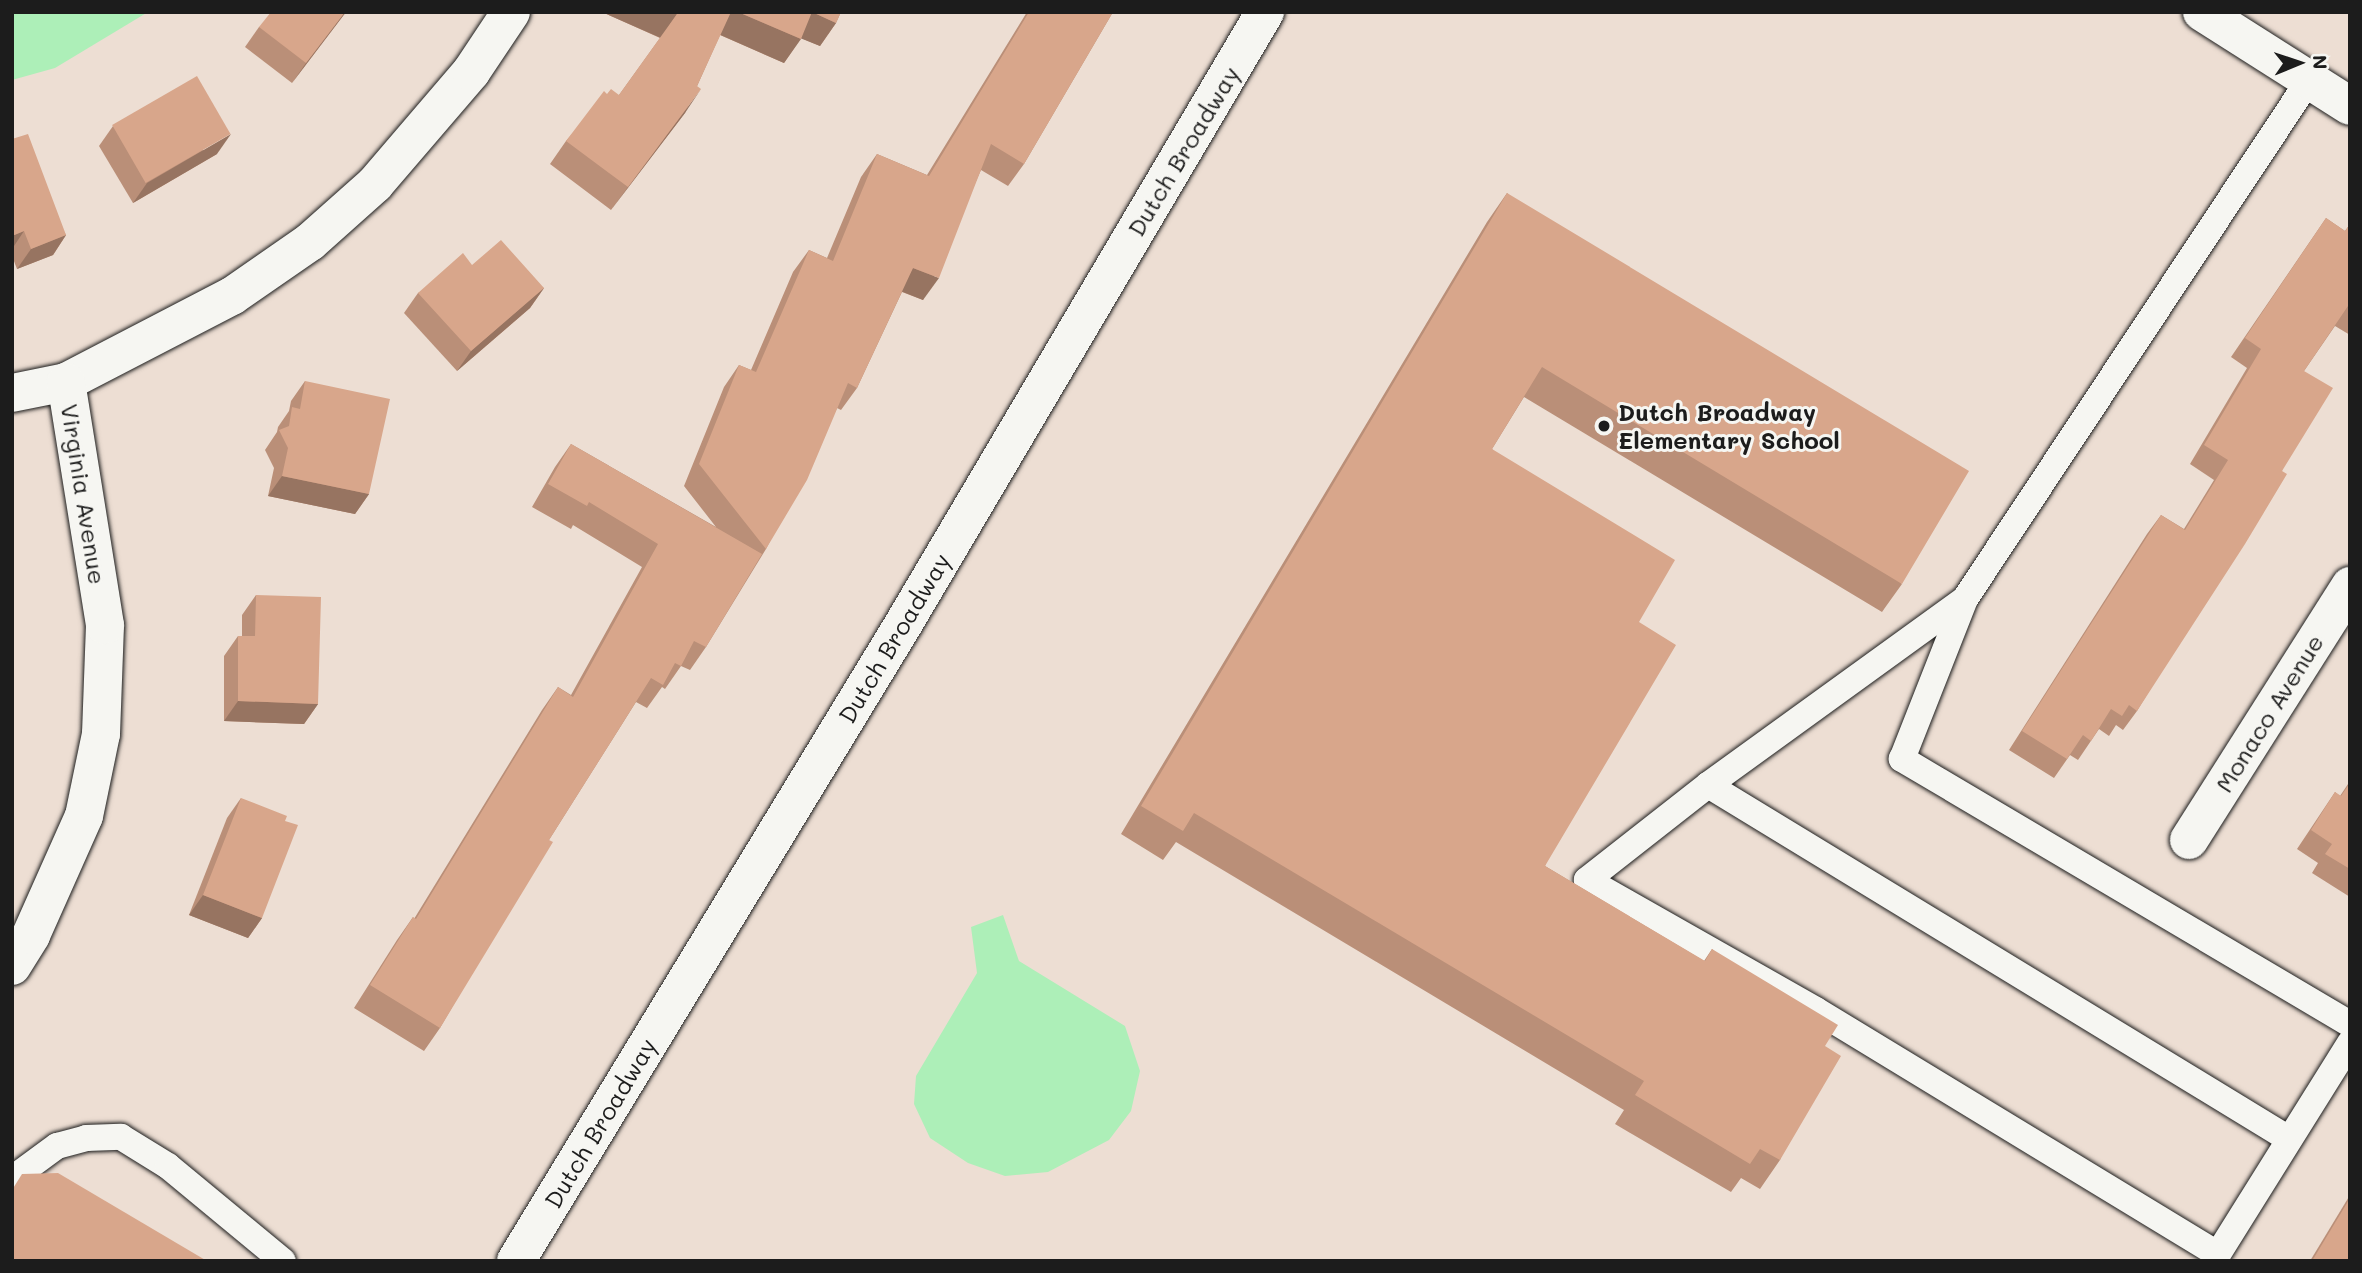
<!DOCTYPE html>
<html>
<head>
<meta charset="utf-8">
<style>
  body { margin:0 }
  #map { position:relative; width:2362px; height:1273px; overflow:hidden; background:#edded3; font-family:Mali,sans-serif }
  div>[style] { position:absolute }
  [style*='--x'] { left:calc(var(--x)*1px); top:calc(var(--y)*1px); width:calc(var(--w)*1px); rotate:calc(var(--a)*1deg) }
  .green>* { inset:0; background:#adefb8 }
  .roads { filter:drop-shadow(0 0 2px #1c1c1c) drop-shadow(0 0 2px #1c1c1c) }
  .service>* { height:26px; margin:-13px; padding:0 13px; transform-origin:13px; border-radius:13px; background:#f6f6f2 }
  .minor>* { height:38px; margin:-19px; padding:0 19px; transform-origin:19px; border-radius:19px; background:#f6f6f2 }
  .secondary>* { height:38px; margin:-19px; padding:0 19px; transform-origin:19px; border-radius:19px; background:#f6f6f2 }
  .wall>* { inset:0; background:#ba8f78 }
  .shaded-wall>* { inset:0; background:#977461 }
  .building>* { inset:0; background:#d8a68b; transform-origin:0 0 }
  .dots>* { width:19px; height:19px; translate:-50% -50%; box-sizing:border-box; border:4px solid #f6f6f2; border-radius:50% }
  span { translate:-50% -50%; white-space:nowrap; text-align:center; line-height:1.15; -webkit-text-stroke:6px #f6f6f2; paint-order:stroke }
  .street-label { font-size:24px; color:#1c1c1c }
  .poi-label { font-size:24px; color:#1c1c1c; font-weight:700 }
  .left { translate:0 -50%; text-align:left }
  .frame { position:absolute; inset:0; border:14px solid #1c1c1c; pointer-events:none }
  .north { position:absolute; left:2264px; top:28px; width:70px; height:70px; -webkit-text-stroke:5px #f6f6f2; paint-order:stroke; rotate:88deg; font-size:19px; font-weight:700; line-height:28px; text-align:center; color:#1c1c1c }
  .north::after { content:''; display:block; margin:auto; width:24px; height:32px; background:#1c1c1c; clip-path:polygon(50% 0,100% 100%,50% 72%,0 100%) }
</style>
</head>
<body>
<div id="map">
  <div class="green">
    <div style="clip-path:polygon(12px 12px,148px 12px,55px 68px,12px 80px)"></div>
    <div style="clip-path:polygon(1003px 915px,1019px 961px,1125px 1026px,1140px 1071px,1131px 1111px,1109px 1140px,1048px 1172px,1005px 1176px,968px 1163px,930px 1138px,914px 1104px,916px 1076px,977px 973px,971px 927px)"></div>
  </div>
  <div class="roads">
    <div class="service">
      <div style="--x:1965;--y:599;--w:623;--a:-56.46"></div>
      <div style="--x:1708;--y:785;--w:680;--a:31.35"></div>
      <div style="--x:2350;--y:1024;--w:521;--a:-149.39"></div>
      <div style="--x:1902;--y:759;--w:172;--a:-68.5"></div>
      <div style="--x:1965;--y:599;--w:317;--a:144.1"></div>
      <div style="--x:1708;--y:785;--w:154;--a:141.9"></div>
      <div style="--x:1587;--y:880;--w:263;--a:29.6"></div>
      <div style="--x:1816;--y:1010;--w:470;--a:31.3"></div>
      <div style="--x:2218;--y:1254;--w:249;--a:-58"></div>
      <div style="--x:12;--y:1179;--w:56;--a:-36.3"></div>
      <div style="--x:57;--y:1146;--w:30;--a:-15"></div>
      <div style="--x:86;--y:1138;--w:35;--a:-2"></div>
      <div style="--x:121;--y:1137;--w:55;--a:31.7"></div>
      <div style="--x:168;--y:1166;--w:149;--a:39.6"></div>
    </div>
    <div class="minor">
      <div style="--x:2202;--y:12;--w:175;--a:32.4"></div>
      <div style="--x:12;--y:393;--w:55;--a:-11.5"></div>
      <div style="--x:66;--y:382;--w:187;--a:-27.4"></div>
      <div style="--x:232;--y:296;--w:95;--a:-34.7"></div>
      <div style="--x:310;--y:242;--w:87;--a:-41.7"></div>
      <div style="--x:375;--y:184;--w:148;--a:-49.4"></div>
      <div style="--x:471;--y:72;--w:72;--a:-56.3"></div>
      <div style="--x:2189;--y:840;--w:301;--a:-57.6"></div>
      <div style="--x:12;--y:966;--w:36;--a:-58"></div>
      <div style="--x:31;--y:935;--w:130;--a:-66"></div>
      <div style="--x:84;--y:816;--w:84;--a:-78.3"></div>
      <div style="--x:101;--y:734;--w:109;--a:-87.9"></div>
      <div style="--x:105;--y:625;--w:246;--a:-99.1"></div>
    </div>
    <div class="secondary">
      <div style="--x:516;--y:1261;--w:747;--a:-58.69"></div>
      <div style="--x:904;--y:623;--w:710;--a:-59.42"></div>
    </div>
  </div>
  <div class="wall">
    <div style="clip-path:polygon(346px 12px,292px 83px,245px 47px,259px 27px)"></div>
    <div style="clip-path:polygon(602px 12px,841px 12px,836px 23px,820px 46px,801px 38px,784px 63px,720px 35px,685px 113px,611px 210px,550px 164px,566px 141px,607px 94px,619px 95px,660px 38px)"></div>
    <div style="clip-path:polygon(1027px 12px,1113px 12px,1024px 164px,1008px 186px,981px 170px,923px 300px,902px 292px,857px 388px,841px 410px,837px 408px,766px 549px,706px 647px,690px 670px,681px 666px,665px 689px,662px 687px,647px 708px,636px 702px,549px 840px,440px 1028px,424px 1051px,354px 1008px,397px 940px,413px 917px,414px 919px,542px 710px,558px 687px,571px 695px,642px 567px,573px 525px,571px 529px,532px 507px,555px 467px,571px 444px,716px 527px,684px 486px,724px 387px,739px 365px,751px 370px,793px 272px,809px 250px,827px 258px,861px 177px,877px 154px,927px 175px)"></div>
    <div style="clip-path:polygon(113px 126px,217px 154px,133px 203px,99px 146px)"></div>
    <div style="clip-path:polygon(12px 139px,66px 235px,53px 255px,17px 269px,12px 256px)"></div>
    <div style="clip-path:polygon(1507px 193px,1902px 584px,1882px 612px,1524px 397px,1492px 449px,1639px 622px,1545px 866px,1704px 961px,1712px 949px,1825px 1046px,1780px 1160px,1760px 1189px,1741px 1178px,1731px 1192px,1615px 1124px,1624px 1110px,1176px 842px,1163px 860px,1121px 834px,1487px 222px)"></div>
    <div style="clip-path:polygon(2326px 218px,2345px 231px,2350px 224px,2350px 335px,2335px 326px,2304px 371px,2282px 471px,2137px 711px,2123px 730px,2116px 725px,2109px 736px,2099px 729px,2078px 760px,2070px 755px,2054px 778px,2009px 750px,2147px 534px,2161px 515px,2184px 529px,2214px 480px,2190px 464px,2247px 368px,2231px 357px)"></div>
    <div style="clip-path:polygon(472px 265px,544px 288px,530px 308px,457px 371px,404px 313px,418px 293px)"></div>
    <div style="clip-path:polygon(305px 381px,369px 494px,355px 514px,268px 496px,274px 468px,265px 450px,277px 432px,278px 427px,289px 411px,291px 401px)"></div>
    <div style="clip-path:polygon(256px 595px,318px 704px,304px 724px,224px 721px,224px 656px,238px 636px,242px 636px,242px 615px)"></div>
    <div style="clip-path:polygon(2350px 781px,2350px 897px,2312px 873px,2318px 863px,2297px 849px,2335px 792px,2340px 796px)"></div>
    <div style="clip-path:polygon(241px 798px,262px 918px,248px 938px,189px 915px,227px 818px)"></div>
    <div style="clip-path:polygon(2350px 1195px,2350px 1261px,2310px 1261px)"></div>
  </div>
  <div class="shaded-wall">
    <div style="clip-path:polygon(345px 12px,346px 12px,292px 83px,306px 63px)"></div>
    <div style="clip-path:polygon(602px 12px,673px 12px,677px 14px,661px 38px)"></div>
    <div style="clip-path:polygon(730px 12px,738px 12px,801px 39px,784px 63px,716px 33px)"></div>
    <div style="clip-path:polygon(812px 12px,836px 23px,820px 46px,795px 36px)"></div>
    <div style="clip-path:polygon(701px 89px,685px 113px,611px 210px,628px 187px)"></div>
    <div style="clip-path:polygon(231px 134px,217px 154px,133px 203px,147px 183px)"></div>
    <div style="clip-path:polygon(24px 231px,12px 249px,12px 236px)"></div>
    <div style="clip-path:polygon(66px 235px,53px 255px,17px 269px,31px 249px)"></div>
    <div style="clip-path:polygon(913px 268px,939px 278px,923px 300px,898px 290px)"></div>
    <div style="clip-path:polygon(544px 288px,530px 308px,457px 371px,471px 351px)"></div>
    <div style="clip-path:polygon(282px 476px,369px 494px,355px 514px,268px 496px)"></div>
    <div style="clip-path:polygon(238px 701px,318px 704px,304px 724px,224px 721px)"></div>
    <div style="clip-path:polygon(203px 895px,262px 918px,248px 938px,189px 915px)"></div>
  </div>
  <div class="building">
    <div style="clip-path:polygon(271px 12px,345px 12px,306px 63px,259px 27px)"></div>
    <div style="clip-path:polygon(673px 12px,731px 12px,697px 86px,701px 89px,628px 187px,566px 141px,604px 91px,607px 94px,611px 89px,619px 95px,677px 14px)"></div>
    <div style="clip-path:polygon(738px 12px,841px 12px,836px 23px,812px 12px,801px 39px)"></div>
    <div style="clip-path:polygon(1029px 12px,1113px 12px,1024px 164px,991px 144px,939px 278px,913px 268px,857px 388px,848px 383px,807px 480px,766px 549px,699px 464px,739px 365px,756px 372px,809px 250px,833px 261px,877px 154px,929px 176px)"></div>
    <div style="left:197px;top:76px;width:67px;height:98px;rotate:60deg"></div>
    <div style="clip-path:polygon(28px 134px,66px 235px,31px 249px,24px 231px,12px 236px,12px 139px)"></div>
    <div style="clip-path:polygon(1507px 193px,1969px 471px,1902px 584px,1542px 367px,1492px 449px,1675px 560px,1639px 622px,1676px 645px,1545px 866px,1705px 961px,1712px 949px,1838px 1025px,1825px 1046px,1841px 1056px,1780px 1160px,1760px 1149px,1750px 1164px,1635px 1095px,1644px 1081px,1194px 813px,1183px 831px,1141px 806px)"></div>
    <div style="clip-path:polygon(2326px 218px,2345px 231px,2350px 224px,2350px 307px,2348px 306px,2304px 371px,2333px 388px,2282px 471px,2287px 474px,2245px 544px,2137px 711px,2129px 705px,2122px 716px,2111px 709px,2091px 741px,2083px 735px,2067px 759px,2022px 731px,2161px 515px,2185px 530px,2228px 460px,2204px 445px,2261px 349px,2245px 338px)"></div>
    <div style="clip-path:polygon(501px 240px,544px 288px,471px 351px,418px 293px,463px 253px,472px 265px)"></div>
    <div style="clip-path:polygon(305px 381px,390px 399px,369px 494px,282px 476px,288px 448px,279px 430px,289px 426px,292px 407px,300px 409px)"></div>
    <div style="clip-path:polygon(571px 444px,762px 554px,706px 647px,694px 641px,681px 666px,675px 663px,663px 685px,651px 678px,549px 840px,553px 842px,440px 1028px,370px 985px,413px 917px,416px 919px,558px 687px,573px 697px,658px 544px,589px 502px,587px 506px,548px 484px)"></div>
    <div style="clip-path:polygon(256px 595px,321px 597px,318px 704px,238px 701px,238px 636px,255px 636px)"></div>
    <div style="clip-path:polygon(2350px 783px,2350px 869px,2325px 854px,2332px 844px,2311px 830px,2335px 792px,2341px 796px)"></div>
    <div style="clip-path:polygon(241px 798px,287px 816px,285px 821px,298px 825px,262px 918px,203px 895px)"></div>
    <div style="clip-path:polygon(58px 1173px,207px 1261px,12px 1261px,12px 1190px,22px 1174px)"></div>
    <div style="clip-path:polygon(2350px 1198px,2350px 1261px,2312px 1261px)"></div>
  </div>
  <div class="dots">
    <div style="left:1604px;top:426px;background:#1c1c1c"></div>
  </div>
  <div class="street-label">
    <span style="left:1183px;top:151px;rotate:-59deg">Dutch Broadway</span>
    <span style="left:84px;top:494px;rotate:81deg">Virginia Avenue</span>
    <span style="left:894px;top:638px;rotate:-59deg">Dutch Broadway</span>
    <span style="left:2269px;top:713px;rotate:-58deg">Monaco Avenue</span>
    <span style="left:600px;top:1123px;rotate:-59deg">Dutch Broadway</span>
  </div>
  <div class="poi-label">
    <span class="left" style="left:1618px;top:426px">Dutch Broadway<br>Elementary School</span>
  </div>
  <div class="frame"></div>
  <div class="north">N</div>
</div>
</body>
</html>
